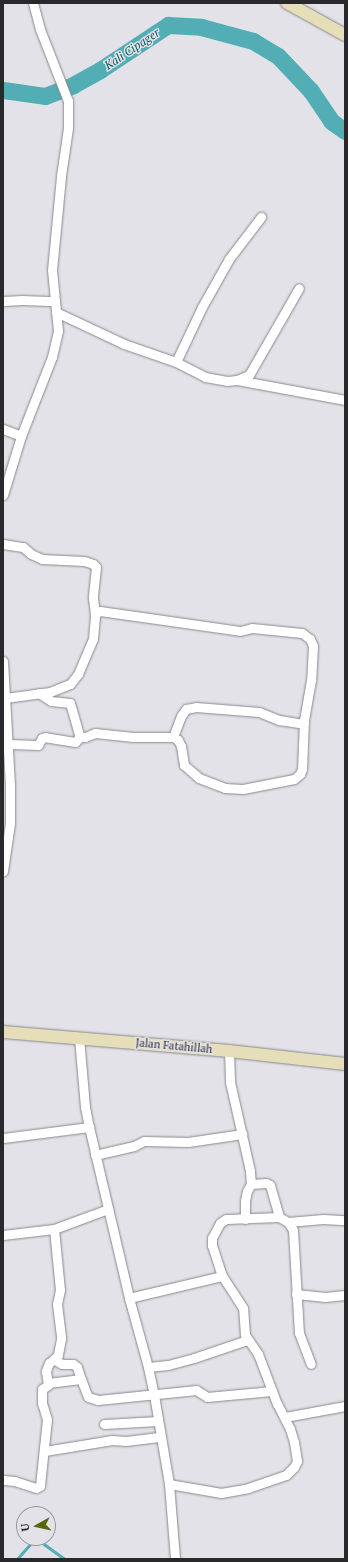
<!DOCTYPE html>
<html>
<head>
<meta charset="utf-8">
<style>
  body { margin:0 }
  #map { position:relative; width:348px; height:1562px; overflow:hidden; background:#e2e2e8; font-family:"PT Serif",serif }
  div>[style] { position:absolute }
  [style*='--x'] { left:calc(var(--x)*1px); top:calc(var(--y)*1px); width:calc(var(--w)*1px); rotate:calc(var(--a)*1deg) }
  .stream>* { height:3px; margin:-1.5px; padding:0 1.5px; transform-origin:1.5px; border-radius:1.5px; background:#52adb4 }
  .river>* { height:17px; margin:-8.5px; padding:0 8.5px; transform-origin:8.5px; border-radius:8.5px; background:#52adb4 }
  .roads { filter:drop-shadow(0 0 1px #88888c) drop-shadow(0 0 1px #88888c) }
  .street>* { height:9px; margin:-4.5px; padding:0 4.5px; transform-origin:4.5px; border-radius:4.5px; background:#fff }
  .secondary>* { height:12px; margin:-6px; padding:0 6px; transform-origin:6px; border-radius:6px; background:#e6ddb9 }
  span { translate:-50% -50%; white-space:nowrap; text-align:center; line-height:1.15; -webkit-text-stroke:3px #e2e2e8; paint-order:stroke }
  .street-label { font-size:11px; color:#29292b }
  .water-label { font-size:12px; color:#0e5d62; font-style:italic }
  .frame { position:absolute; inset:0; border:4px solid #29292b; pointer-events:none }
  .north { position:absolute; left:16px; top:1506px; width:40px; height:40px; box-sizing:border-box; background:#e2e2e8; border:1px solid #98989c; border-radius:50%; rotate:262deg; font-size:11px; font-weight:700; line-height:16px; text-align:center; color:#29292b }
  .north::after { content:''; display:block; margin:auto; width:14px; height:18px; background:#59660c; clip-path:polygon(50% 0,100% 100%,50% 72%,0 100%) }
</style>
</head>
<body>
<div id="map">
  <div class="stream">
    <div style="--x:17;--y:1559;--w:23;--a:-49"></div>
    <div style="--x:32;--y:1542;--w:9;--a:0"></div>
    <div style="--x:41;--y:1542;--w:29;--a:36"></div>
  </div>
  <div class="river">
    <div style="--x:3;--y:90;--w:42;--a:8.1"></div>
    <div style="--x:45;--y:96;--w:30;--a:-21"></div>
    <div style="--x:73;--y:85;--w:31;--a:-29"></div>
    <div style="--x:100;--y:70;--w:82;--a:-33.5"></div>
    <div style="--x:168;--y:25;--w:33;--a:3"></div>
    <div style="--x:201;--y:27;--w:54;--a:15.1"></div>
    <div style="--x:253;--y:41;--w:29;--a:31"></div>
    <div style="--x:278;--y:56;--w:48;--a:46.7"></div>
    <div style="--x:311;--y:91;--w:36;--a:56"></div>
    <div style="--x:331;--y:121;--w:17;--a:36"></div>
  </div>
  <div class="roads">
    <div class="street">
      <div style="--x:3;--y:301;--w:19;--a:-3"></div>
      <div style="--x:22;--y:300;--w:33;--a:2"></div>
      <div style="--x:56;--y:312;--w:75;--a:25.2"></div>
      <div style="--x:124;--y:344;--w:55;--a:19.1"></div>
      <div style="--x:176;--y:362;--w:33;--a:27"></div>
      <div style="--x:205;--y:377;--w:22;--a:10"></div>
      <div style="--x:227;--y:381;--w:10;--a:-6"></div>
      <div style="--x:237;--y:380;--w:13;--a:-23"></div>
      <div style="--x:249;--y:375;--w:100;--a:-60.1"></div>
      <div style="--x:176;--y:362;--w:61;--a:-64.7"></div>
      <div style="--x:202;--y:307;--w:55;--a:-60.6"></div>
      <div style="--x:229;--y:259;--w:53;--a:-52.7"></div>
      <div style="--x:237;--y:380;--w:110;--a:10.5"></div>
      <div style="--x:3;--y:429;--w:19;--a:21"></div>
      <div style="--x:3;--y:495;--w:62;--a:-73"></div>
      <div style="--x:21;--y:436;--w:85;--a:-68.6"></div>
      <div style="--x:52;--y:357;--w:27;--a:-77"></div>
      <div style="--x:58;--y:331;--w:61;--a:-95.6"></div>
      <div style="--x:52;--y:270;--w:94;--a:-84.5"></div>
      <div style="--x:61;--y:176;--w:49;--a:-81.7"></div>
      <div style="--x:68;--y:128;--w:27;--a:-90"></div>
      <div style="--x:68;--y:101;--w:77;--a:-111.3"></div>
      <div style="--x:40;--y:29;--w:27;--a:-105"></div>
      <div style="--x:3;--y:544;--w:20;--a:9"></div>
      <div style="--x:23;--y:547;--w:11;--a:41"></div>
      <div style="--x:31;--y:554;--w:12;--a:24"></div>
      <div style="--x:42;--y:559;--w:42;--a:2.7"></div>
      <div style="--x:84;--y:561;--w:9;--a:18"></div>
      <div style="--x:93;--y:564;--w:4;--a:45"></div>
      <div style="--x:96;--y:567;--w:31;--a:96"></div>
      <div style="--x:93;--y:598;--w:16;--a:83"></div>
      <div style="--x:3;--y:661;--w:124;--a:86.8"></div>
      <div style="--x:10;--y:785;--w:38;--a:90"></div>
      <div style="--x:10;--y:823;--w:49;--a:98.3"></div>
      <div style="--x:39;--y:693;--w:14;--a:34"></div>
      <div style="--x:51;--y:701;--w:19;--a:6"></div>
      <div style="--x:70;--y:703;--w:35;--a:74"></div>
      <div style="--x:5;--y:698;--w:45;--a:-7.6"></div>
      <div style="--x:50;--y:692;--w:22;--a:-22"></div>
      <div style="--x:70;--y:684;--w:13;--a:-51"></div>
      <div style="--x:78;--y:674;--w:38;--a:-67"></div>
      <div style="--x:93;--y:639;--w:25;--a:-85"></div>
      <div style="--x:95;--y:614;--w:6;--a:-31"></div>
      <div style="--x:100;--y:611;--w:141;--a:8.1"></div>
      <div style="--x:240;--y:631;--w:12;--a:-14"></div>
      <div style="--x:252;--y:628;--w:50;--a:5.7"></div>
      <div style="--x:302;--y:633;--w:10;--a:37"></div>
      <div style="--x:310;--y:639;--w:8;--a:67"></div>
      <div style="--x:313;--y:646;--w:34;--a:93"></div>
      <div style="--x:311;--y:680;--w:41;--a:99.9"></div>
      <div style="--x:304;--y:720;--w:49;--a:92.3"></div>
      <div style="--x:302;--y:769;--w:5;--a:112"></div>
      <div style="--x:300;--y:774;--w:8;--a:140"></div>
      <div style="--x:294;--y:779;--w:52;--a:168.9"></div>
      <div style="--x:243;--y:789;--w:18;--a:-177"></div>
      <div style="--x:225;--y:788;--w:28;--a:-159"></div>
      <div style="--x:199;--y:778;--w:20;--a:-139"></div>
      <div style="--x:184;--y:765;--w:19;--a:-99"></div>
      <div style="--x:181;--y:746;--w:7;--a:-117"></div>
      <div style="--x:178;--y:740;--w:6;--a:-149"></div>
      <div style="--x:173;--y:737;--w:40;--a:180"></div>
      <div style="--x:133;--y:737;--w:38;--a:-174"></div>
      <div style="--x:95;--y:733;--w:11;--a:158"></div>
      <div style="--x:85;--y:737;--w:5;--a:180"></div>
      <div style="--x:80;--y:737;--w:7;--a:135"></div>
      <div style="--x:75;--y:742;--w:30;--a:-171"></div>
      <div style="--x:45;--y:737;--w:3;--a:162"></div>
      <div style="--x:42;--y:738;--w:8;--a:120"></div>
      <div style="--x:38;--y:745;--w:30;--a:-178"></div>
      <div style="--x:173;--y:737;--w:22;--a:-69"></div>
      <div style="--x:181;--y:716;--w:9;--a:-54"></div>
      <div style="--x:186;--y:709;--w:10;--a:-11"></div>
      <div style="--x:196;--y:707;--w:63;--a:4.5"></div>
      <div style="--x:259;--y:712;--w:22;--a:22"></div>
      <div style="--x:279;--y:720;--w:25;--a:9"></div>
      <div style="--x:79;--y:1038;--w:69;--a:85"></div>
      <div style="--x:85;--y:1107;--w:20;--a:79"></div>
      <div style="--x:89;--y:1127;--w:176;--a:76.8"></div>
      <div style="--x:129;--y:1298;--w:72;--a:74.6"></div>
      <div style="--x:148;--y:1367;--w:29;--a:78"></div>
      <div style="--x:154;--y:1395;--w:90;--a:80.4"></div>
      <div style="--x:169;--y:1484;--w:75;--a:85.4"></div>
      <div style="--x:229;--y:1051;--w:31;--a:88"></div>
      <div style="--x:230;--y:1082;--w:91;--a:77.3"></div>
      <div style="--x:250;--y:1171;--w:13;--a:86"></div>
      <div style="--x:251;--y:1184;--w:15;--a:-4"></div>
      <div style="--x:266;--y:1183;--w:4;--a:27"></div>
      <div style="--x:270;--y:1185;--w:33;--a:74"></div>
      <div style="--x:279;--y:1217;--w:10;--a:29"></div>
      <div style="--x:288;--y:1222;--w:9;--a:58"></div>
      <div style="--x:293;--y:1230;--w:103;--a:86.7"></div>
      <div style="--x:299;--y:1333;--w:33;--a:69"></div>
      <div style="--x:3;--y:1138;--w:87;--a:-7.3"></div>
      <div style="--x:95;--y:1155;--w:40;--a:-13"></div>
      <div style="--x:134;--y:1146;--w:11;--a:-27"></div>
      <div style="--x:144;--y:1141;--w:44;--a:1.3"></div>
      <div style="--x:188;--y:1142;--w:55;--a:-8.4"></div>
      <div style="--x:245;--y:1219;--w:18;--a:-90"></div>
      <div style="--x:245;--y:1201;--w:10;--a:-79"></div>
      <div style="--x:247;--y:1191;--w:8;--a:-60"></div>
      <div style="--x:288;--y:1222;--w:35;--a:-5"></div>
      <div style="--x:323;--y:1219;--w:22;--a:3"></div>
      <div style="--x:54;--y:1229;--w:58;--a:-20.3"></div>
      <div style="--x:3;--y:1235;--w:51;--a:-6.7"></div>
      <div style="--x:54;--y:1229;--w:61;--a:84.4"></div>
      <div style="--x:60;--y:1290;--w:14;--a:102"></div>
      <div style="--x:57;--y:1304;--w:35;--a:83"></div>
      <div style="--x:61;--y:1339;--w:16;--a:101"></div>
      <div style="--x:58;--y:1355;--w:12;--a:138"></div>
      <div style="--x:49;--y:1363;--w:9;--a:111"></div>
      <div style="--x:46;--y:1371;--w:14;--a:82"></div>
      <div style="--x:48;--y:1385;--w:7;--a:146"></div>
      <div style="--x:42;--y:1389;--w:14;--a:90"></div>
      <div style="--x:42;--y:1403;--w:17;--a:73"></div>
      <div style="--x:47;--y:1419;--w:67;--a:96"></div>
      <div style="--x:40;--y:1486;--w:4;--a:153"></div>
      <div style="--x:36;--y:1488;--w:22;--a:-162"></div>
      <div style="--x:15;--y:1481;--w:12;--a:-175"></div>
      <div style="--x:296;--y:1294;--w:29;--a:6"></div>
      <div style="--x:325;--y:1297;--w:20;--a:-6"></div>
      <div style="--x:129;--y:1298;--w:96;--a:-13.3"></div>
      <div style="--x:222;--y:1276;--w:32;--a:-108"></div>
      <div style="--x:212;--y:1246;--w:8;--a:-90"></div>
      <div style="--x:212;--y:1238;--w:17;--a:-62"></div>
      <div style="--x:220;--y:1223;--w:7;--a:-34"></div>
      <div style="--x:226;--y:1219;--w:53;--a:-2.2"></div>
      <div style="--x:55;--y:1360;--w:8;--a:30"></div>
      <div style="--x:62;--y:1364;--w:11;--a:0"></div>
      <div style="--x:73;--y:1364;--w:5;--a:37"></div>
      <div style="--x:77;--y:1367;--w:13;--a:72"></div>
      <div style="--x:148;--y:1367;--w:20;--a:-6"></div>
      <div style="--x:168;--y:1365;--w:27;--a:-15"></div>
      <div style="--x:194;--y:1358;--w:56;--a:-18.8"></div>
      <div style="--x:48;--y:1383;--w:33;--a:-7"></div>
      <div style="--x:81;--y:1379;--w:19;--a:69"></div>
      <div style="--x:88;--y:1397;--w:10;--a:17"></div>
      <div style="--x:98;--y:1400;--w:99;--a:-5.8"></div>
      <div style="--x:196;--y:1390;--w:13;--a:32"></div>
      <div style="--x:207;--y:1397;--w:65;--a:-5.3"></div>
      <div style="--x:285;--y:1417;--w:61;--a:-10.4"></div>
      <div style="--x:104;--y:1424;--w:54;--a:-3.2"></div>
      <div style="--x:45;--y:1451;--w:68;--a:-9.3"></div>
      <div style="--x:112;--y:1440;--w:14;--a:4"></div>
      <div style="--x:126;--y:1441;--w:35;--a:-7"></div>
      <div style="--x:169;--y:1484;--w:53;--a:9.8"></div>
      <div style="--x:221;--y:1493;--w:27;--a:-10"></div>
      <div style="--x:248;--y:1488;--w:40;--a:-18.9"></div>
      <div style="--x:286;--y:1475;--w:11;--a:-45"></div>
      <div style="--x:294;--y:1467;--w:7;--a:-63"></div>
      <div style="--x:297;--y:1461;--w:19;--a:-99"></div>
      <div style="--x:294;--y:1442;--w:14;--a:-107"></div>
      <div style="--x:290;--y:1429;--w:28;--a:-117"></div>
      <div style="--x:277;--y:1404;--w:53;--a:-110.8"></div>
      <div style="--x:258;--y:1354;--w:23;--a:-124"></div>
      <div style="--x:245;--y:1335;--w:27;--a:-94"></div>
      <div style="--x:243;--y:1308;--w:38;--a:-123"></div>
    </div>
    <div class="secondary">
      <div style="--x:287;--y:3;--w:66;--a:28.9"></div>
      <div style="--x:3;--y:1032;--w:227;--a:4.8"></div>
      <div style="--x:229;--y:1051;--w:117;--a:6.4"></div>
    </div>
  </div>
  <div class="street-label">
    <span style="left:174px;top:1046px;rotate:5deg">Jalan Fatahillah</span>
  </div>
  <div class="water-label">
    <span style="left:132px;top:49px;rotate:-34deg">Kali Cipager</span>
  </div>
  <div class="frame"></div>
  <div class="north">U</div>
</div>
</body>
</html>
